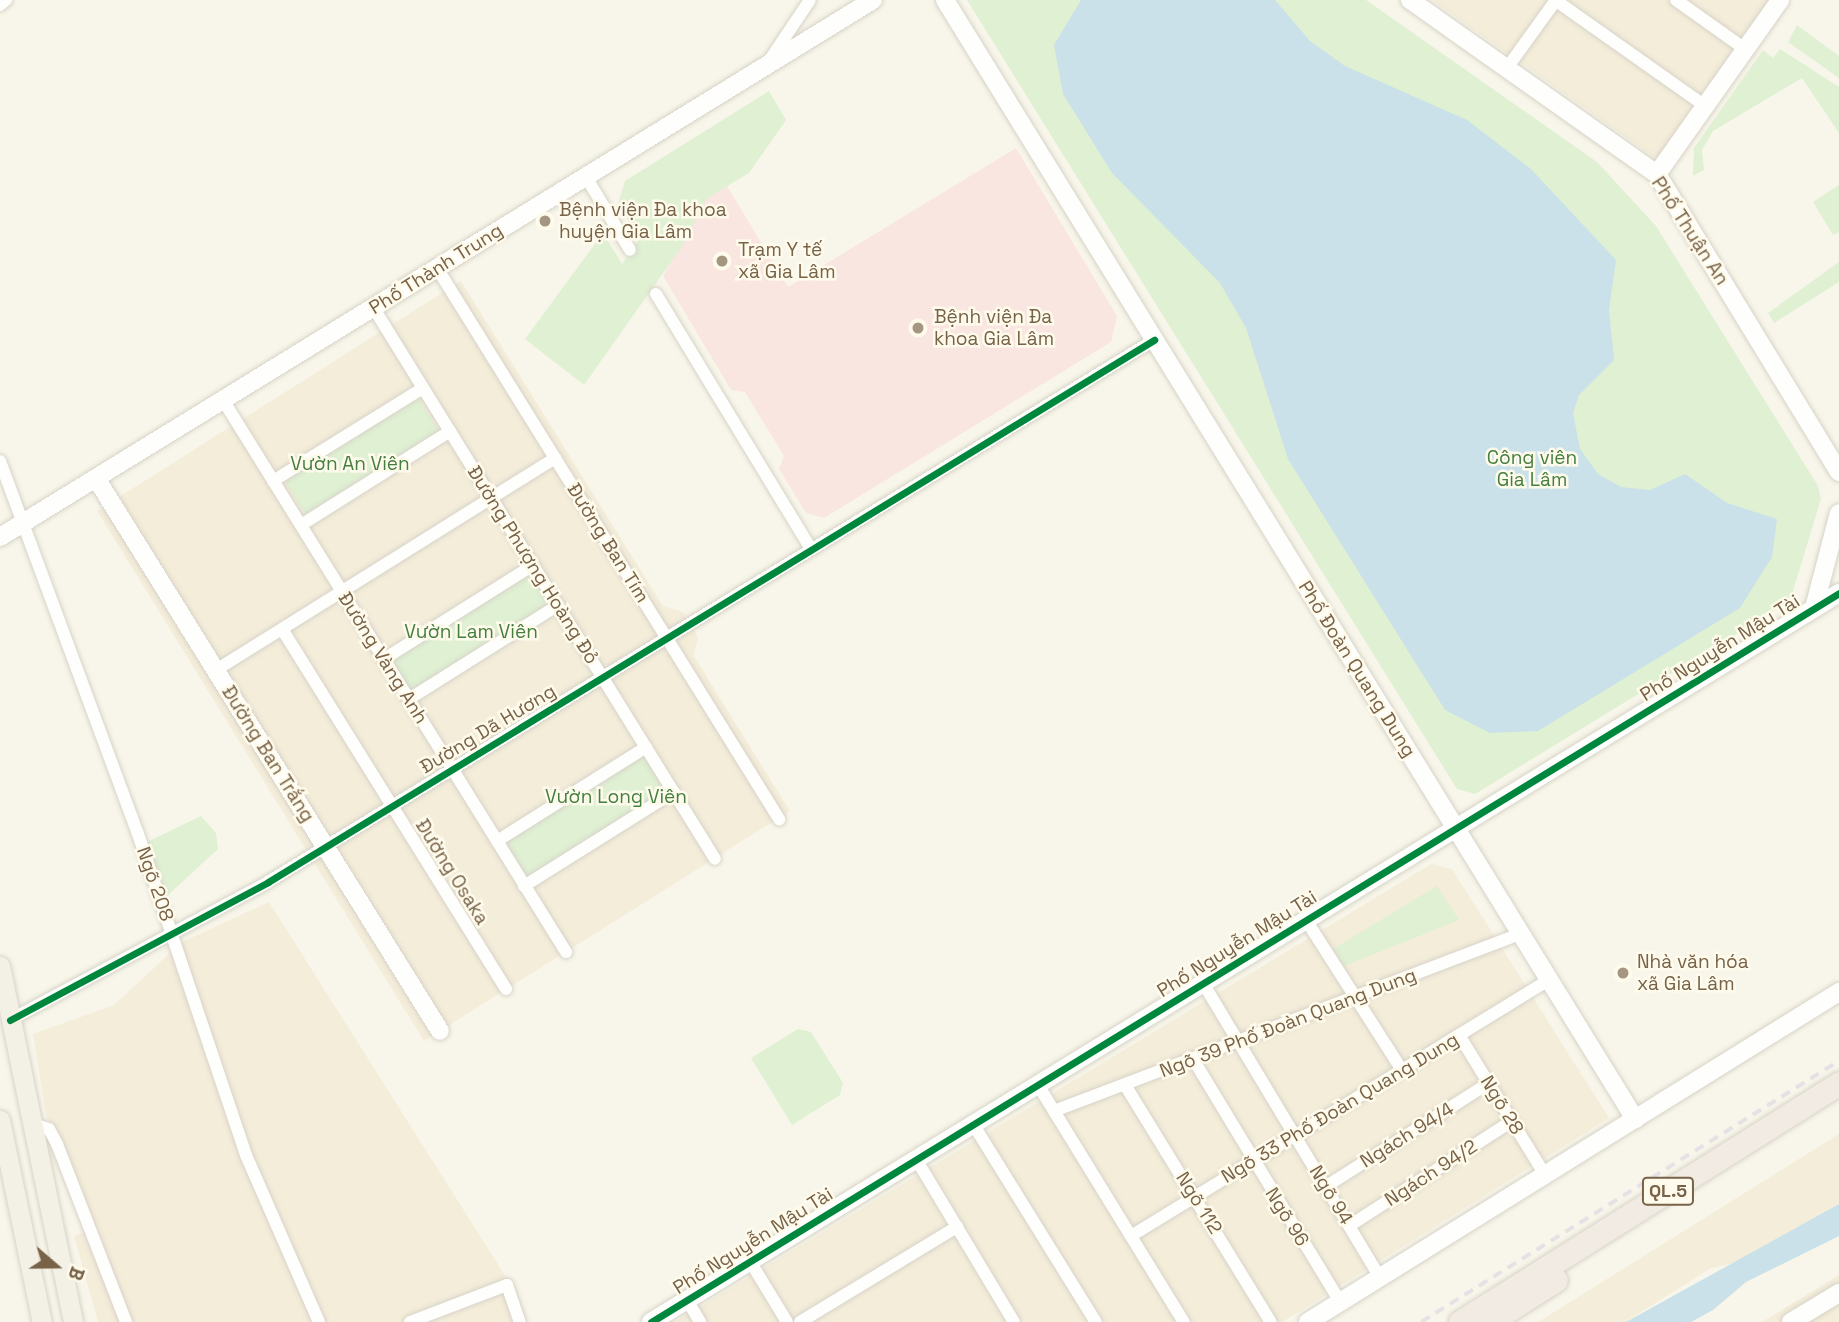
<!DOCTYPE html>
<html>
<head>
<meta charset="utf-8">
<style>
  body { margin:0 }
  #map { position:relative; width:1839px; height:1322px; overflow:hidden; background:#f8f6ea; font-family:"Space Grotesk",sans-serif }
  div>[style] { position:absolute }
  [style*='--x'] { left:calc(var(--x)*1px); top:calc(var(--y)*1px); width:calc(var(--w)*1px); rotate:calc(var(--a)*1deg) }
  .residential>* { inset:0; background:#f4edda }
  .medical>* { inset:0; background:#fae6e0 }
  .green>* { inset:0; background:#dff0d3; transform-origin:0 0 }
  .water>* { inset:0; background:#cae1e9 }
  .roads { filter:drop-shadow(0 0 2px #d7d3c8) drop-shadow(0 0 2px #d7d3c8) }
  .street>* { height:12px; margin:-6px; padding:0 6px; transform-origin:6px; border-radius:6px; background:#fefefc }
  .secondary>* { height:18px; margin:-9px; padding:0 9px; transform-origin:9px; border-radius:9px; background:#fefefc }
  .primary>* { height:19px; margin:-9.5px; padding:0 9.5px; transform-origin:9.5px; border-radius:9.5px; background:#f3f0e5 }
  .highway>* { height:23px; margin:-11.5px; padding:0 11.5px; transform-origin:11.5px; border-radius:11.5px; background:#f2ebe3 }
  .rail>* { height:3.5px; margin-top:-1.75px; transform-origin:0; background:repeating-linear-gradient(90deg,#e5e2e5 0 10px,transparent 0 17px) }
  .cycleway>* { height:7px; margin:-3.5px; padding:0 3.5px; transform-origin:3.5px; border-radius:3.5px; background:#00873e }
  .dots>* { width:19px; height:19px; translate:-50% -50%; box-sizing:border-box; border:4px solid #fffbec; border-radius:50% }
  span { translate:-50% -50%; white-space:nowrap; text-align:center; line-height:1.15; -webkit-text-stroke:5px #fffbec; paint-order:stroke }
  .shield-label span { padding:2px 5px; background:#fffbec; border:2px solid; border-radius:5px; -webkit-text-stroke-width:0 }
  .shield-label { font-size:18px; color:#786248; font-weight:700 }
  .poi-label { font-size:19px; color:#786248 }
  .left { translate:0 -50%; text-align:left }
  .street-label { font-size:19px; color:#786248 }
  .park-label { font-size:19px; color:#457f3f }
  .north { position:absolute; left:21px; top:1231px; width:70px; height:70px; -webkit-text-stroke:5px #fffbec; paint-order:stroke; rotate:110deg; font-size:19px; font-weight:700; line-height:28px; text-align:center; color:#786248 }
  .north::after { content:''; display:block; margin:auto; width:24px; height:32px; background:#786248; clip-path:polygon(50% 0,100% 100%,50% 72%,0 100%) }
</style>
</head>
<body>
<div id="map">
  <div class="residential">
    <div style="clip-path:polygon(1432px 0,1770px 0,1657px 159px)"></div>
    <div style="clip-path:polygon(461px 281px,663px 606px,683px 612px,698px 637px,694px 656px,790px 811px,424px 1041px,97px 511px)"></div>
    <div style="clip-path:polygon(1431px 864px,1452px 869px,1609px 1118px,1282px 1322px,675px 1322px)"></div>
    <div style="clip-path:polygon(269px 902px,518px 1296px,527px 1322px,98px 1322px,74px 1236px,95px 1228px,46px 1115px,33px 1034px,114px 1005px,182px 942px)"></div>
    <div style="clip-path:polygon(1839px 1134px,1839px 1203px,1751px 1260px,1711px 1268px,1625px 1322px,1538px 1322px)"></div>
    <div style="clip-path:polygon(1839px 1275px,1839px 1322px,1762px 1322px)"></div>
  </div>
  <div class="medical">
    <div style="clip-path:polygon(1016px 148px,1117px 316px,1111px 342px,824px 518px,806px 513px,779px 469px,784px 456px,745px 392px,731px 390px,663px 276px,706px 199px,727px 186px,788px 287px)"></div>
  </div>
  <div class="green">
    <div style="clip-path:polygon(967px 0,1366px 0,1597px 162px,1656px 226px,1818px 486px,1821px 499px,1790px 601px,1475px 794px,1457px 789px)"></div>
    <div style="clip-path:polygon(1797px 25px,1839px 56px,1839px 78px,1788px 42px)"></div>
    <div style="clip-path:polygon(1780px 49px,1839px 87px,1839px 133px,1802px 78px,1713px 131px,1702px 150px,1704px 170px,1693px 176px,1694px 148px,1763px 50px,1773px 58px)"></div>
    <div style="clip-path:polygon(769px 91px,786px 120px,749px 173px,706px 199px,683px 245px,584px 385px,525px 339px,603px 233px,622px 264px,639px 239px,618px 204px,625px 181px)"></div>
    <div style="clip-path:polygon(1839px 185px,1839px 232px,1833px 235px,1813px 202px)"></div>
    <div style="clip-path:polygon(1839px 262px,1839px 282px,1774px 323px,1768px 313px)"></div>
    <div style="left:418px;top:398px;width:39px;height:157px;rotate:58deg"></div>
    <div style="left:533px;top:565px;width:47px;height:176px;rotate:58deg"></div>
    <div style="left:646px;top:747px;width:53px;height:176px;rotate:58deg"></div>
    <div style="clip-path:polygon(201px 816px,216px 833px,218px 849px,167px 896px,147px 842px)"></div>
    <div style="clip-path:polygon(1437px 886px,1459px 920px,1344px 966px,1333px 949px)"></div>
    <div style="clip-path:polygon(798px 1029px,811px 1032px,843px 1083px,840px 1095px,792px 1125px,751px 1058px)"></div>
  </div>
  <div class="water">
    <div style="clip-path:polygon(1081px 0,1275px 0,1310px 41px,1345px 66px,1467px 120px,1531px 169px,1616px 260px,1609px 310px,1614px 360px,1579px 395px,1573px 413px,1580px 449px,1598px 474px,1621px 487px,1650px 490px,1685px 474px,1727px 503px,1777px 519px,1772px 557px,1740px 608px,1538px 731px,1490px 733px,1445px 710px,1288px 459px,1246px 328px,1220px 283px,1112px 173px,1063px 94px,1054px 45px)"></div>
    <div style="clip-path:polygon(1839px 1204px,1839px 1236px,1746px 1282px,1713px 1310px,1691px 1322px,1626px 1322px)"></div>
  </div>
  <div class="roads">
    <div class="street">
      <div style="--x:1555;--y:0;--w:184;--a:35.2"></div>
      <div style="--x:1676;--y:0;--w:85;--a:35.4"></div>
      <div style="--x:0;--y:5;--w:8;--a:-40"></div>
      <div style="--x:769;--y:61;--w:73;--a:-56.1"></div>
      <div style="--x:1507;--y:68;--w:84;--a:-54.2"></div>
      <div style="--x:586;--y:177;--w:85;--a:58.9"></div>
      <div style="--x:437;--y:268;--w:649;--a:58.17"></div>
      <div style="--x:656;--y:294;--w:298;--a:58.7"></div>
      <div style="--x:373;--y:307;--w:649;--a:58.22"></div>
      <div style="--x:223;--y:400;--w:650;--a:58.14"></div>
      <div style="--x:0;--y:461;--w:395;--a:69.7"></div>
      <div style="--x:137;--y:831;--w:342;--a:71.4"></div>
      <div style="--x:246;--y:1155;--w:182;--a:66.4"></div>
      <div style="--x:273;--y:481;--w:176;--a:-31.8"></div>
      <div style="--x:301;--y:525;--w:176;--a:-32.2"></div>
      <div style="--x:282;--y:629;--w:424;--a:58.1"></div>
      <div style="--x:384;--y:659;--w:176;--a:-32.2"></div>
      <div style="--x:216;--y:670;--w:400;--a:-32"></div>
      <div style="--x:409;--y:699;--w:176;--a:-32.2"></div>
      <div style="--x:497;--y:841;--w:176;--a:-32.2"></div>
      <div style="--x:524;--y:886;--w:177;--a:-32.1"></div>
      <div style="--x:1306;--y:920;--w:178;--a:57.4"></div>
      <div style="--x:1203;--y:983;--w:343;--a:59"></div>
      <div style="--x:10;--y:1020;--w:293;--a:-28.1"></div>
      <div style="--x:268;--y:882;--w:1039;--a:-31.46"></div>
      <div style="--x:1459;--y:1035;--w:164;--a:58.4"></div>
      <div style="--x:1193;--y:1059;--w:284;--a:58.8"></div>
      <div style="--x:1038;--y:1085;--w:278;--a:58.4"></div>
      <div style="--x:1125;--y:1085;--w:278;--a:58.4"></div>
      <div style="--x:1054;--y:1111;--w:499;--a:-20.8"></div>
      <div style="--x:30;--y:1123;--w:20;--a:18"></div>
      <div style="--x:49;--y:1129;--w:17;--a:62"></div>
      <div style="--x:57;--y:1144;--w:191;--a:68.8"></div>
      <div style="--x:973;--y:1124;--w:233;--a:58.2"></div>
      <div style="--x:916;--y:1159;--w:190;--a:59"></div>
      <div style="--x:1325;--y:1187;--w:194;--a:-32.4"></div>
      <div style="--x:1349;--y:1226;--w:194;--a:-32.8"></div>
      <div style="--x:1131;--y:1236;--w:490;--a:-31.5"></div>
      <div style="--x:750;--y:1261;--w:71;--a:58.8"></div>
      <div style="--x:687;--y:1300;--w:26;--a:59"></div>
      <div style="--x:410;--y:1322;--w:104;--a:-20.9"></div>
      <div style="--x:507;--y:1285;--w:39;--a:71"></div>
      <div style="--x:800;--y:1322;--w:184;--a:-31.2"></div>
    </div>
    <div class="secondary">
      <div style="--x:945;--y:0;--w:1315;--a:58.34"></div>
      <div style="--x:1410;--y:0;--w:302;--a:35.2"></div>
      <div style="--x:1657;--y:174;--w:349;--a:58.6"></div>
      <div style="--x:1657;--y:174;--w:213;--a:-54.7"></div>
      <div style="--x:96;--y:478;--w:651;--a:58.12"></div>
      <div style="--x:0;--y:537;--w:1025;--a:-31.6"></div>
      <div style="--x:1814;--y:608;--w:98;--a:-75.3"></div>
      <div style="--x:651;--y:1322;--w:1394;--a:-31.53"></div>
      <div style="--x:1308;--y:1322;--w:625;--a:-31.86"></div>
      <div style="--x:1791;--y:1322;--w:56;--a:-31.1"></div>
    </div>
    <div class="primary">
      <div style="--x:0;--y:966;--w:363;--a:78.4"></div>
      <div style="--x:0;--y:1120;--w:206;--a:78.3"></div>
    </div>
    <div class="highway">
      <div style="--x:1460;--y:1322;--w:448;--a:-32.2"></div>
      <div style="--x:1490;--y:1322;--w:78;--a:-32.5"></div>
    </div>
  </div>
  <div class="rail">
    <div style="--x:1421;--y:1322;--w:493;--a:-32"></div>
  </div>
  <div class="cycleway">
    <div style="--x:10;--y:1020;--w:293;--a:-28.1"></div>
    <div style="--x:268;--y:882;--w:1039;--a:-31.46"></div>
    <div style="--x:651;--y:1322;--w:1394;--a:-31.53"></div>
  </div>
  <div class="dots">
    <div style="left:545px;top:221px;background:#a59681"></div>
    <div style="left:722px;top:261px;background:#a59681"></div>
    <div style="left:918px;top:328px;background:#a59681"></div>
    <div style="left:1623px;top:973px;background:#a59681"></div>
  </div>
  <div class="shield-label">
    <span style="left:1668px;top:1191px">QL.5</span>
  </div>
  <div class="poi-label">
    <span class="left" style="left:559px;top:221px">Bệnh viện Đa khoa<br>huyện Gia Lâm</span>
    <span class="left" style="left:738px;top:261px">Trạm Y tế<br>xã Gia Lâm</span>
    <span class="left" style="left:934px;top:328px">Bệnh viện Đa<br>khoa Gia Lâm</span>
    <span class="left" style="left:1637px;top:973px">Nhà văn hóa<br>xã Gia Lâm</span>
  </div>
  <div class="street-label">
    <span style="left:1690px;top:231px;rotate:57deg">Phố Thuận An</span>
    <span style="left:436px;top:269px;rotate:-32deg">Phố Thành Trung</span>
    <span style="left:608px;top:543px;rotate:58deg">Đường Ban Tím</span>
    <span style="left:533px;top:565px;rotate:58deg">Đường Phượng Hoàng Đỏ</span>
    <span style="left:1720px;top:648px;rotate:-32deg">Phố Nguyễn Mậu Tài</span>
    <span style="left:383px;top:658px;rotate:58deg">Đường Vàng Anh</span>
    <span style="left:1357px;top:669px;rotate:58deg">Phố Đoàn Quang Dung</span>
    <span style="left:488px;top:729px;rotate:-31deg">Đường Dã Hương</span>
    <span style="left:268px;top:754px;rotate:58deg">Đường Ban Trắng</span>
    <span style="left:452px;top:872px;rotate:58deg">Đường Osaka</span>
    <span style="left:155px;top:884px;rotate:71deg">Ngõ 208</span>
    <span style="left:1237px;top:944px;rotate:-32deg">Phố Nguyễn Mậu Tài</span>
    <span style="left:1288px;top:1023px;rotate:-21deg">Ngõ 39 Phố Đoàn Quang Dung</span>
    <span style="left:1502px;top:1105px;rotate:59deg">Ngõ 28</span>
    <span style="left:1340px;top:1108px;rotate:-31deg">Ngõ 33 Phố Đoàn Quang Dung</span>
    <span style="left:1407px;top:1135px;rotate:-32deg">Ngách 94/4</span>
    <span style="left:1431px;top:1173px;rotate:-33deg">Ngách 94/2</span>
    <span style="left:1331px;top:1195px;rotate:59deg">Ngõ 94</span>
    <span style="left:1199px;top:1203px;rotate:58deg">Ngõ 112</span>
    <span style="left:1287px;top:1217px;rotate:58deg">Ngõ 96</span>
    <span style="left:753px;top:1241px;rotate:-32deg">Phố Nguyễn Mậu Tài</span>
  </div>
  <div class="park-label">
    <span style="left:1532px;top:469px">Công viên<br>Gia Lâm</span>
    <span style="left:350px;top:464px">Vườn An Viên</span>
    <span style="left:471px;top:632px">Vườn Lam Viên</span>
    <span style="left:616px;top:797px">Vườn Long Viên</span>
  </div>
  <div class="north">B</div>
</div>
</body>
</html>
